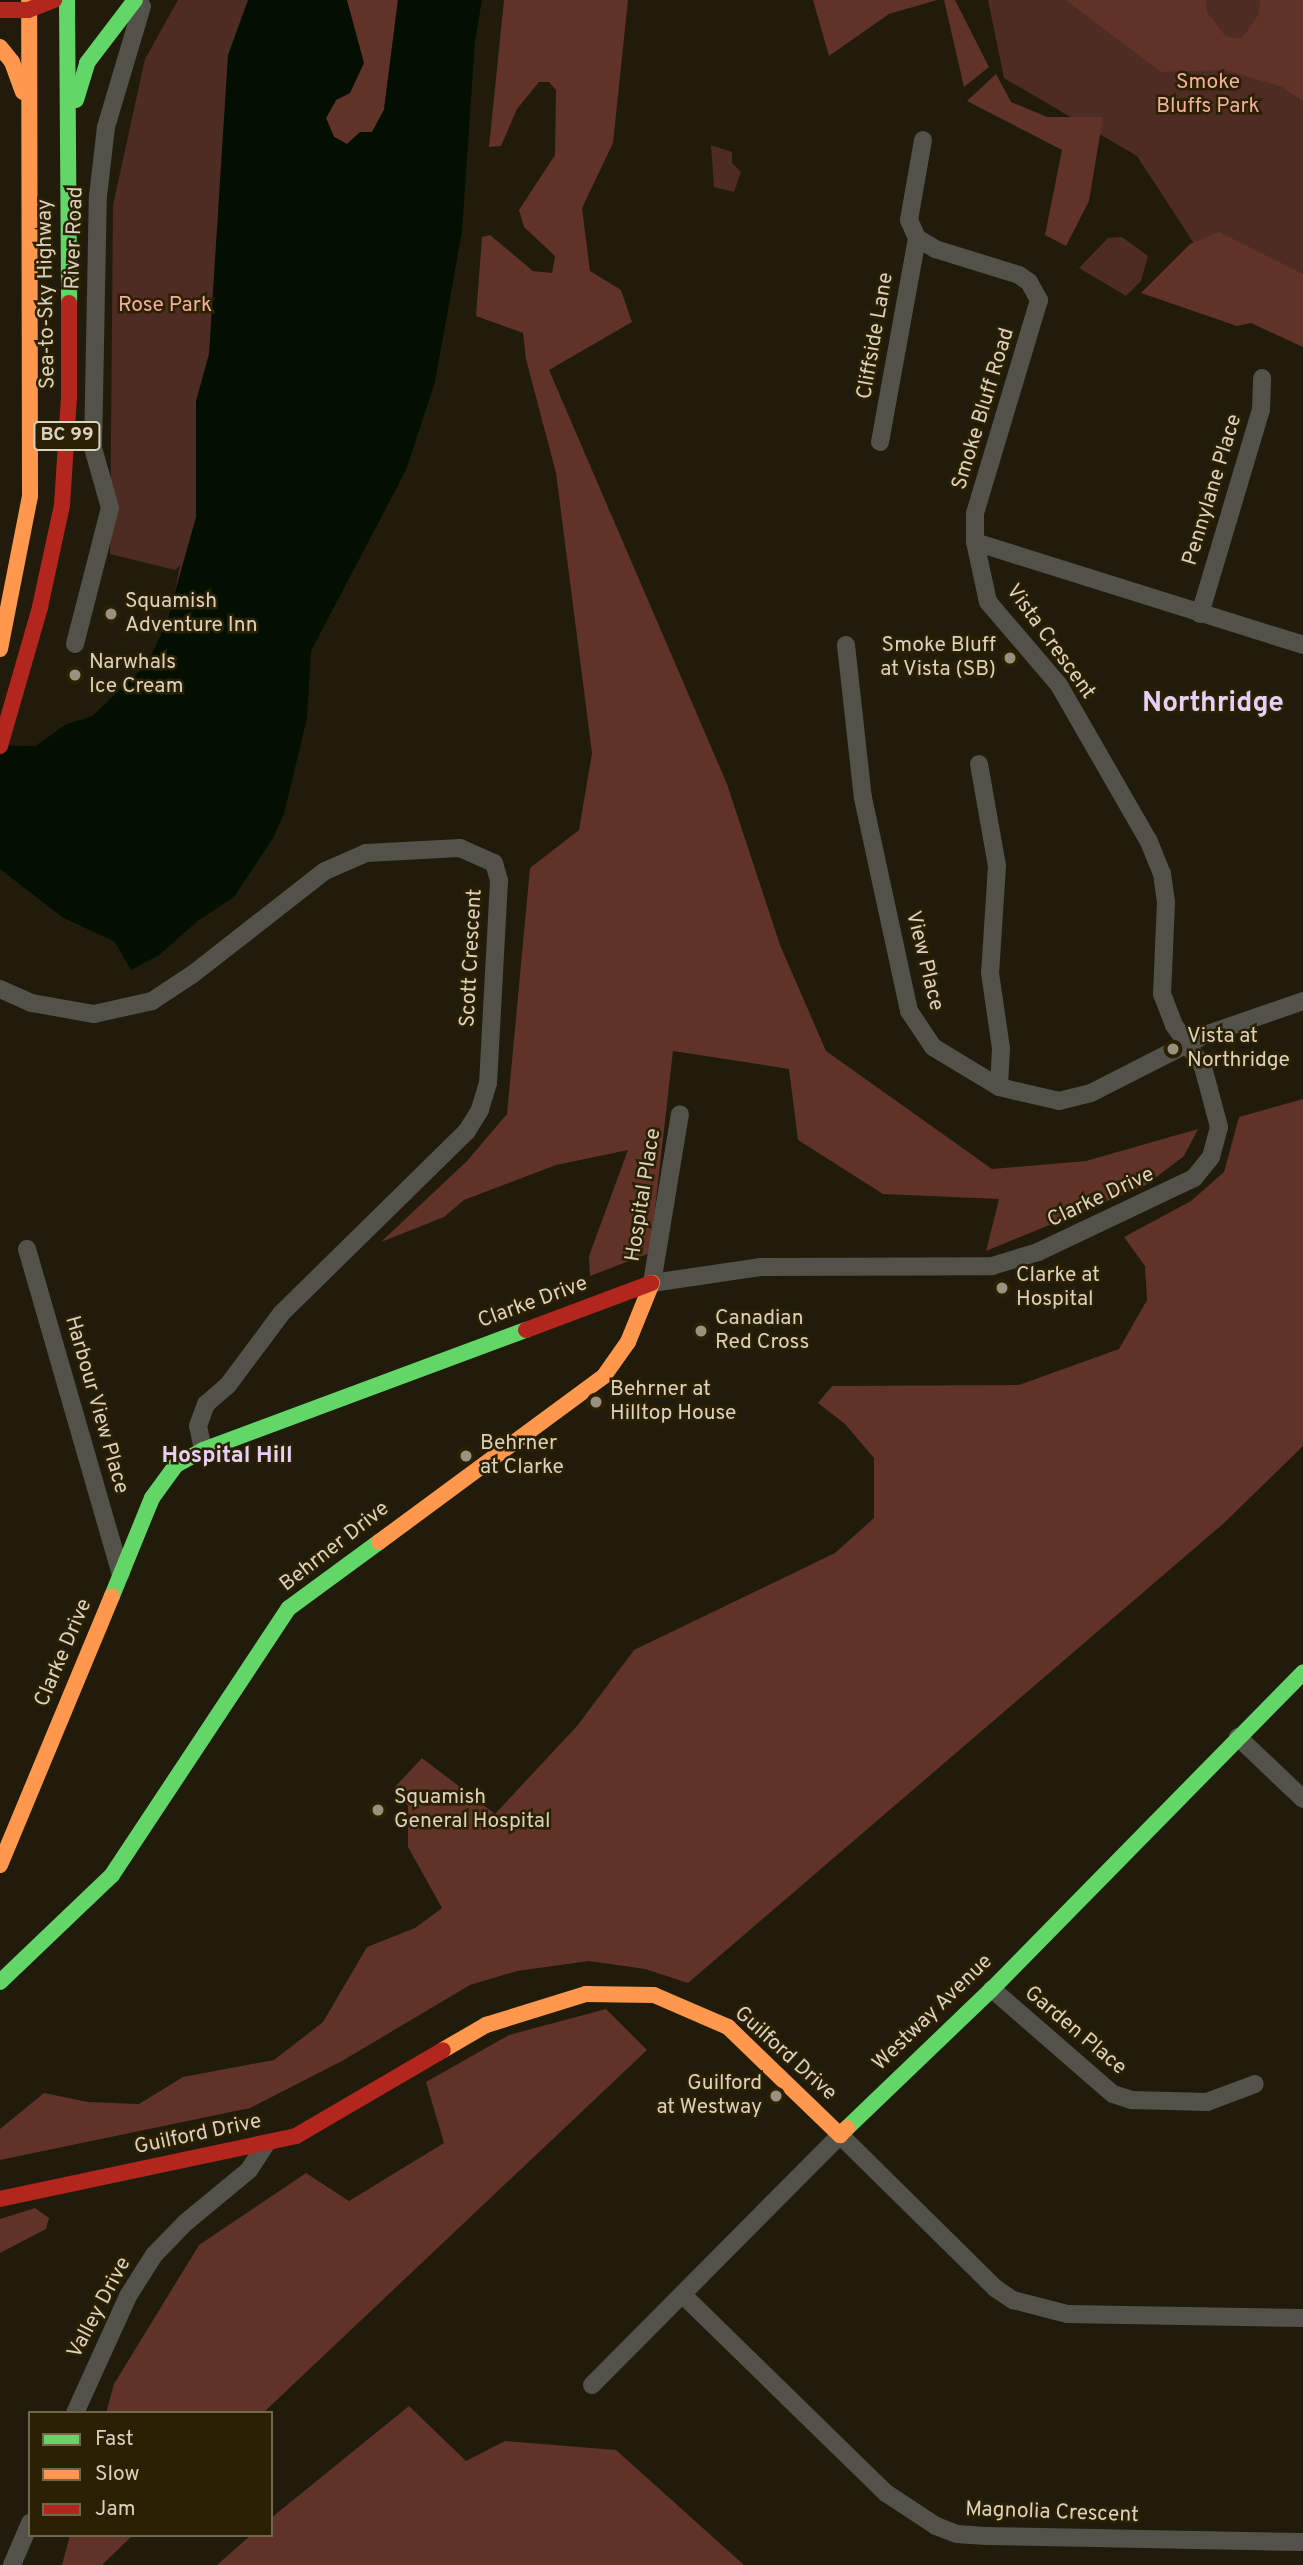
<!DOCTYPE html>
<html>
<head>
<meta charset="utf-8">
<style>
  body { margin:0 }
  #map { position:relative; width:1303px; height:2565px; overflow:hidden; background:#211b0b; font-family:Overpass,sans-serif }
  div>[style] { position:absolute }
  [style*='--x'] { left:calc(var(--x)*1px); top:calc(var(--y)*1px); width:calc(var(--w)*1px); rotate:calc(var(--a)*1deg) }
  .green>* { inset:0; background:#4e2c23 }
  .forest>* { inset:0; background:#603228 }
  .water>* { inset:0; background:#031001 }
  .street>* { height:18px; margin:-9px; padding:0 9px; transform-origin:9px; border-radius:9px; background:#52524b }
  .fast>* { height:16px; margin:-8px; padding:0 8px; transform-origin:8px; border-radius:8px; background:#63d668 }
  .slow>* { height:16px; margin:-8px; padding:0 8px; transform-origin:8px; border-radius:8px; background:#ff974d }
  .jam>* { height:16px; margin:-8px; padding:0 8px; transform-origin:8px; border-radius:8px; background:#b3261e }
  .dots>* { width:19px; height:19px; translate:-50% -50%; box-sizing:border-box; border:4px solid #2b2001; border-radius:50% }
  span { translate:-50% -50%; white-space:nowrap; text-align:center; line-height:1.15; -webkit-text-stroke:5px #2b2001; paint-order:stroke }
  .shield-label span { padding:2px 5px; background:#2b2001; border:2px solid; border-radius:5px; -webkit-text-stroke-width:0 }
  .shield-label { font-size:19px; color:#d9d2c1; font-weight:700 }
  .park-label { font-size:21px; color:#f4aea0 }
  .street-label { font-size:21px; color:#d9d2c1 }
  .poi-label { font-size:21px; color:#d9d2c1 }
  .left { translate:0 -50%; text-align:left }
  .right { translate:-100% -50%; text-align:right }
  .neighbourhood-label { font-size:23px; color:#e5d0f9; font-weight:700 }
  .district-label { font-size:28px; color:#e5d0f9; font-weight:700 }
  .legend { position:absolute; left:28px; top:2411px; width:245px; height:126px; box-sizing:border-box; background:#2b2001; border:2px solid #71674e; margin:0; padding:9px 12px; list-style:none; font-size:21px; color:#d9d2c1 }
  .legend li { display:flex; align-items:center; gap:14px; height:35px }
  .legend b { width:35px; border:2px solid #71674e }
</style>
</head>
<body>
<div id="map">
  <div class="green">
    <div style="clip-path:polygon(178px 0,270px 0,223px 398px,136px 791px,0 745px,35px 746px,66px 724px,92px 716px,147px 665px,159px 645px,175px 592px,180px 565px,175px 570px,110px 554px,113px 205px,145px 59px)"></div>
    <div style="clip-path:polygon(988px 0,1303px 0,1303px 315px,1210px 268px,1137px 156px,1004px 78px)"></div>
    <div style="clip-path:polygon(711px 145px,732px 152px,732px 163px,741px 172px,734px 192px,714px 187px)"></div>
    <div style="clip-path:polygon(1122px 237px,1148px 256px,1141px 281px,1126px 296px,1079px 268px,1108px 238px)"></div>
  </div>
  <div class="forest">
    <div style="clip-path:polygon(347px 0,398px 0,384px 110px,372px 132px,347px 144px,334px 137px,326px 118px,336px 100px,350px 92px)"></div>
    <div style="clip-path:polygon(504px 0,628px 0,613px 143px,582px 208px,590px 271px,621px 290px,632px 322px,549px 370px,727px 784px,780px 945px,826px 1051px,992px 1169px,1086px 1161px,1198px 1129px,1184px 1156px,1146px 1185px,986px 1251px,999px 1199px,883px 1194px,798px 1140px,789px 1069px,673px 1051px,650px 1253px,590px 1276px,589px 1256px,628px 1150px,556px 1165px,464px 1200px,444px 1217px,381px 1242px,467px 1161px,507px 1114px,530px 868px,579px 830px,592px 753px,556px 473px,526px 359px,523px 333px,476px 316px,482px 237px,490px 235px,533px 271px,552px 273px,555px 256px,524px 227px,519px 210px,555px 155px,556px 90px,549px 82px,539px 82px,517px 109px,501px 146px,489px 147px)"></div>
    <div style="clip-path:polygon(813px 0,937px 0,889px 14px,829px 56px)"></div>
    <div style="clip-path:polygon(944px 0,955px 0,989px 67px,964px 87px)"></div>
    <div style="clip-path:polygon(1066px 0,1206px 0,1207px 12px,1226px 37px,1242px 38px,1259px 14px,1260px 0,1303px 0,1303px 101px,1282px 87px,1226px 70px,1161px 72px)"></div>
    <div style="clip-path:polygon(996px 74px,1011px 102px,1047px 117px,1103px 117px,1089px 201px,1066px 246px,1045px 235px,1062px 150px,967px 101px)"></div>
    <div style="clip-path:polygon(1219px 232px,1303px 274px,1303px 347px,1251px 323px,1237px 326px,1141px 293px,1190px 244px)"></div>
    <div style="clip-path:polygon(1303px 1099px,1303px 1446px,1224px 1523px,688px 1983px,645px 1969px,589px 1961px,517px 1971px,470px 1985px,342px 2061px,250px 2108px,0 2160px,0 2129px,44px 2093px,88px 2102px,139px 2104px,183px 2077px,274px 2060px,323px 2022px,367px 1947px,415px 1928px,442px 1908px,408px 1847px,408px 1806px,394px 1788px,422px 1758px,495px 1814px,577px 1726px,634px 1650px,835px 1553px,874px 1518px,874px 1458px,845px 1424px,818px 1403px,832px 1386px,1019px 1385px,1119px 1349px,1147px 1300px,1145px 1266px,1124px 1237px,1191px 1201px,1224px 1172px,1239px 1117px)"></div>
    <div style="clip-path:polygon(606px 2009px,647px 2050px,263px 2413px,106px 2413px,114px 2384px,199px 2245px,306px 2173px,349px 2201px,444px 2143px,426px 2082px,509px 2035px)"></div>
    <div style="clip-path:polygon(35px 2208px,49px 2218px,46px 2229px,0 2253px,0 2219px)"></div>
    <div style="clip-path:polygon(409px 2406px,466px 2461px,505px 2441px,616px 2450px,744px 2565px,217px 2565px,251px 2535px,271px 2535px,271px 2518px)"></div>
    <div style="clip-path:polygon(70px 2535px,133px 2535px,102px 2565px,62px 2565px)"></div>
  </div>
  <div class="water">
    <div style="clip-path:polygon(248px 0,347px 0,364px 63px,350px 93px,336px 100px,326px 118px,334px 137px,347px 144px,360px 132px,372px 132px,384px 110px,398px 0,482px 0,475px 41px,462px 231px,435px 382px,406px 470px,311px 651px,307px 718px,284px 814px,273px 838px,234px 897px,199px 920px,159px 955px,131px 970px,115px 942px,62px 917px,0 869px,0 745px,35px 746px,66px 724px,92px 716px,147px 664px,166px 624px,196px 517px,196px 401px,209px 354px,228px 55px)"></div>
  </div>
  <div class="street">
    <div style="--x:923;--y:140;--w:81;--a:99.9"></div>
    <div style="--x:909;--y:220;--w:20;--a:66"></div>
    <div style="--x:917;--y:238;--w:21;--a:31"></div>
    <div style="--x:935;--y:249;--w:88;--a:17.2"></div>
    <div style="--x:1019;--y:275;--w:12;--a:35"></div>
    <div style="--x:1029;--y:282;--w:21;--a:61"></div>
    <div style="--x:1039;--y:300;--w:223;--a:106.7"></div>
    <div style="--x:975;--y:514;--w:28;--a:90"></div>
    <div style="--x:880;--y:442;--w:207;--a:-79.7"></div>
    <div style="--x:1200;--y:614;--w:213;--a:-73.4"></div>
    <div style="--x:1261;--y:410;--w:32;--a:-88"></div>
    <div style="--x:75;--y:644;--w:140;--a:-75.6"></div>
    <div style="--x:110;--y:508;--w:62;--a:-105.8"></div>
    <div style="--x:93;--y:448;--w:252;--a:-88.9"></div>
    <div style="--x:98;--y:196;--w:69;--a:-83.4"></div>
    <div style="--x:106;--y:127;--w:126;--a:-73.4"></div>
    <div style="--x:846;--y:645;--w:154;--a:83.7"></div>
    <div style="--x:863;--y:798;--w:218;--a:77.8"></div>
    <div style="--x:909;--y:1011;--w:43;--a:56.3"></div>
    <div style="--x:933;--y:1047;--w:77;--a:31.2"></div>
    <div style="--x:999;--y:1087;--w:62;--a:13.1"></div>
    <div style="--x:1059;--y:1101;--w:33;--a:-14"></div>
    <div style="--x:1091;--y:1093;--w:128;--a:-27"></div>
    <div style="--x:1205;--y:1035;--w:104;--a:-19.1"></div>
    <div style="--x:979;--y:764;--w:104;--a:80"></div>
    <div style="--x:997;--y:866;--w:107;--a:93.7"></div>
    <div style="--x:990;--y:973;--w:76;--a:81.7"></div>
    <div style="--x:1001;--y:1048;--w:39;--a:93"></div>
    <div style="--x:0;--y:989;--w:35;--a:24"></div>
    <div style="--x:32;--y:1003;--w:63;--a:10.1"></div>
    <div style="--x:94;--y:1014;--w:59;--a:-12.6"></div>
    <div style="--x:152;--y:1001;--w:49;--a:-33.4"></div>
    <div style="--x:193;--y:974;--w:167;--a:-38"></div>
    <div style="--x:325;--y:871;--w:45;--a:-23.7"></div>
    <div style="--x:366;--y:853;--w:94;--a:-3"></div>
    <div style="--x:460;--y:848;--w:37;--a:24"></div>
    <div style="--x:494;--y:863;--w:19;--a:74"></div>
    <div style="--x:499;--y:881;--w:202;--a:93.1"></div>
    <div style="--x:488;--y:1083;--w:28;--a:107"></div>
    <div style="--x:480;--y:1110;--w:25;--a:122"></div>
    <div style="--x:467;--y:1131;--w:261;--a:135.5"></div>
    <div style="--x:281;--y:1314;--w:89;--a:126.7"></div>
    <div style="--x:228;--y:1385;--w:29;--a:139"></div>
    <div style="--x:206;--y:1404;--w:23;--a:110"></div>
    <div style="--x:198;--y:1426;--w:25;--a:78"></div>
    <div style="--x:27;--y:1249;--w:338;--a:73.9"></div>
    <div style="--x:652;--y:1283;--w:109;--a:-8.4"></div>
    <div style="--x:760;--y:1267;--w:232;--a:-0.2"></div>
    <div style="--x:992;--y:1266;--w:48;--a:-16.9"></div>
    <div style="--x:1038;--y:1252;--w:173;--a:-25.4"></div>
    <div style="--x:1194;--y:1178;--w:27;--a:-51"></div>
    <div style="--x:1211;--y:1157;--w:31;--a:-75"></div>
    <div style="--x:1219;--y:1127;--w:62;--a:-104.9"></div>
    <div style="--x:1203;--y:1067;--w:51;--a:-124.6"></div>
    <div style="--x:1174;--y:1025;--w:33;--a:-111"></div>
    <div style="--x:1162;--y:994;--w:92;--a:-87.5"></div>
    <div style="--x:1166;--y:902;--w:28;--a:-98"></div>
    <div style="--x:1162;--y:874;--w:37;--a:-112"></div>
    <div style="--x:1148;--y:840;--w:179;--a:-119.9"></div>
    <div style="--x:1059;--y:685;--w:109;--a:-130.5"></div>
    <div style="--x:988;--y:602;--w:61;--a:-102.2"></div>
    <div style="--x:975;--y:542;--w:344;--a:17.4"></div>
    <div style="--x:652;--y:1283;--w:171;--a:-80.6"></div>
    <div style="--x:1238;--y:1737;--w:90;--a:43.6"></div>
    <div style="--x:992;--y:1989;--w:160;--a:41"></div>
    <div style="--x:1113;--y:2094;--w:20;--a:18"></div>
    <div style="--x:1132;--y:2100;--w:75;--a:1.5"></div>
    <div style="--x:1207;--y:2102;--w:51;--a:-20.6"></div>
    <div style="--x:683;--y:2295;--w:284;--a:44.3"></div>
    <div style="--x:886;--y:2493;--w:60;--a:33.4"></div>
    <div style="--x:936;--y:2526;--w:22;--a:21"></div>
    <div style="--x:957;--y:2534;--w:29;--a:4"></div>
    <div style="--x:986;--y:2536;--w:317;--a:1.1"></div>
    <div style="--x:592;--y:2385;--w:352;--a:-45.2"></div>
    <div style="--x:840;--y:2135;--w:218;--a:44.6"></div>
    <div style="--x:995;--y:2288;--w:22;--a:34"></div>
    <div style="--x:1013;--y:2300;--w:56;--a:14.5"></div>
    <div style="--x:1067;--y:2314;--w:236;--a:1"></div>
    <div style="--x:75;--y:2413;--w:128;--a:-65.6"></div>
    <div style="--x:128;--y:2296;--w:49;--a:-57.6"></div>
    <div style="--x:154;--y:2255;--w:45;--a:-45.9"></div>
    <div style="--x:185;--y:2223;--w:83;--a:-39.6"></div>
    <div style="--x:249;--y:2170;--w:31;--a:-57"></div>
    <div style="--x:12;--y:2565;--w:46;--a:-66.8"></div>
  </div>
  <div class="fast">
    <div style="--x:67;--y:0;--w:303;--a:89.6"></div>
    <div style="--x:76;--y:100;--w:39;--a:-73"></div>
    <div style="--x:87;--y:63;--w:79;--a:-52.7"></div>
    <div style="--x:112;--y:1596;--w:106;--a:-67.8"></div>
    <div style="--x:152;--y:1498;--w:41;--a:-54"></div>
    <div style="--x:176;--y:1465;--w:31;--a:-29"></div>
    <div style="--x:203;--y:1450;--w:345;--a:-20.4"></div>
    <div style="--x:0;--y:1982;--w:155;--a:-43.7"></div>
    <div style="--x:112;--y:1875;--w:320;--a:-56.5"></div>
    <div style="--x:289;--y:1608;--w:112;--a:-36.3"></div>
    <div style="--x:847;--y:2128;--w:201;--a:-43.8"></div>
    <div style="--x:992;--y:1989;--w:444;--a:-45.5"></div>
  </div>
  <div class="slow">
    <div style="--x:0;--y:47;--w:19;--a:51"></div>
    <div style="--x:12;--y:62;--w:32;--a:70"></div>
    <div style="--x:0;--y:649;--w:156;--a:-78.9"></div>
    <div style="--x:30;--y:496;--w:496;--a:-90.1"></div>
    <div style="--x:379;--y:1542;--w:280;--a:-36.4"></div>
    <div style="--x:604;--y:1376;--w:42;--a:-54.8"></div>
    <div style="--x:628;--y:1342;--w:64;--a:-67.9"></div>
    <div style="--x:0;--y:1865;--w:291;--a:-67.4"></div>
    <div style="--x:443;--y:2050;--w:50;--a:-30.2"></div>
    <div style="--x:486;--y:2025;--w:105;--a:-17.2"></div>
    <div style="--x:586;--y:1994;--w:68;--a:0.8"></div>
    <div style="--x:654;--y:1995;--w:81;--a:23.4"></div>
    <div style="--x:728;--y:2027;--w:156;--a:44"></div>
    <div style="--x:840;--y:2135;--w:10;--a:-45"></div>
  </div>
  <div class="jam">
    <div style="--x:0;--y:10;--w:28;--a:0"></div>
    <div style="--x:28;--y:10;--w:28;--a:-21"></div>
    <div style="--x:0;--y:746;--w:145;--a:-73.9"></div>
    <div style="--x:40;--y:607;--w:104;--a:-77.8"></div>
    <div style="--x:62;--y:505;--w:107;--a:-86.3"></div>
    <div style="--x:69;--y:398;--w:95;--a:-90"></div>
    <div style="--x:526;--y:1330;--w:134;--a:-20.5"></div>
    <div style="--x:0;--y:2199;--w:303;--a:-12"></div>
    <div style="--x:296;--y:2136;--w:170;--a:-30.3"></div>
  </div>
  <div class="dots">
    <div style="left:111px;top:614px;background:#999281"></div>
    <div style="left:1010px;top:658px;background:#999281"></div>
    <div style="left:75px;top:675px;background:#999281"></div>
    <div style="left:1173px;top:1049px;background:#999281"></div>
    <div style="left:1002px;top:1288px;background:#999281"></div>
    <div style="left:701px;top:1331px;background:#999281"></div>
    <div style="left:596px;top:1402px;background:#999281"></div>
    <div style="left:466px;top:1456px;background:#999281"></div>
    <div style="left:378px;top:1810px;background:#999281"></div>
    <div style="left:776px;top:2096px;background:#999281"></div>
  </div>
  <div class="shield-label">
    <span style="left:67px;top:436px">BC 99</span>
  </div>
  <div class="park-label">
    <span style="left:1208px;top:95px">Smoke<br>Bluffs Park</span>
    <span style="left:165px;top:306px">Rose Park</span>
  </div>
  <div class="street-label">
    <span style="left:75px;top:238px;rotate:-88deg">River Road</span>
    <span style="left:47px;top:294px;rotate:-91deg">Sea-to-Sky Highway</span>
    <span style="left:876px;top:336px;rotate:-80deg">Cliffside Lane</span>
    <span style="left:984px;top:409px;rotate:-73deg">Smoke Bluff Road</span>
    <span style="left:1213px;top:490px;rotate:-73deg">Pennylane Place</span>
    <span style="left:1050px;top:642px;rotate:54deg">Vista Crescent</span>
    <span style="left:472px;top:958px;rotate:-87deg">Scott Crescent</span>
    <span style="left:924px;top:961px;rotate:76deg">View Place</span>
    <span style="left:644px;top:1195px;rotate:-81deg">Hospital Place</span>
    <span style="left:1101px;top:1198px;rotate:-25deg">Clarke Drive</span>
    <span style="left:533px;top:1303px;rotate:-20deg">Clarke Drive</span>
    <span style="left:96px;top:1405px;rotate:74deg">Harbour View Place</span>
    <span style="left:335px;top:1547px;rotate:-38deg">Behrner Drive</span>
    <span style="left:64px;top:1653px;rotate:-67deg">Clarke Drive</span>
    <span style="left:933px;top:2013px;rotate:-44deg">Westway Avenue</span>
    <span style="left:1075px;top:2031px;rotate:40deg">Garden Place</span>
    <span style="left:785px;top:2054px;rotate:42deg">Guilford Drive</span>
    <span style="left:198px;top:2135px;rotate:-12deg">Guilford Drive</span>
    <span style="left:100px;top:2308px;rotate:-62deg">Valley Drive</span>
    <span style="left:1052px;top:2513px;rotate:2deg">Magnolia Crescent</span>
  </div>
  <div class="poi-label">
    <span class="left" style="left:125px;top:614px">Squamish<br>Adventure Inn</span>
    <span class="right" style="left:996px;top:658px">Smoke Bluff<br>at Vista (SB)</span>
    <span class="left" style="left:89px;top:675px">Narwhals<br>Ice Cream</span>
    <span class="left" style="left:1187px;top:1049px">Vista at<br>Northridge</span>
    <span class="left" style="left:1016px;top:1288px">Clarke at<br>Hospital</span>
    <span class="left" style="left:715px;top:1331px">Canadian<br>Red Cross</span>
    <span class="left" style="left:610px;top:1402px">Behrner at<br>Hilltop House</span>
    <span class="left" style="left:480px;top:1456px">Behrner<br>at Clarke</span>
    <span class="left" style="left:394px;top:1810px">Squamish<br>General Hospital</span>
    <span class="right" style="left:762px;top:2096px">Guilford<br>at Westway</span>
  </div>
  <div class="neighbourhood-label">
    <span style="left:227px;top:1457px">Hospital Hill</span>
  </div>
  <div class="district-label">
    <span style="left:1213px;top:704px">Northridge</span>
  </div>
  <ul class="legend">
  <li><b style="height:9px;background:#63d668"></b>Fast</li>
  <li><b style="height:9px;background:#ff974d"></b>Slow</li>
  <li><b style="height:9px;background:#b3261e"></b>Jam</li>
  </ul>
</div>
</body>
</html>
